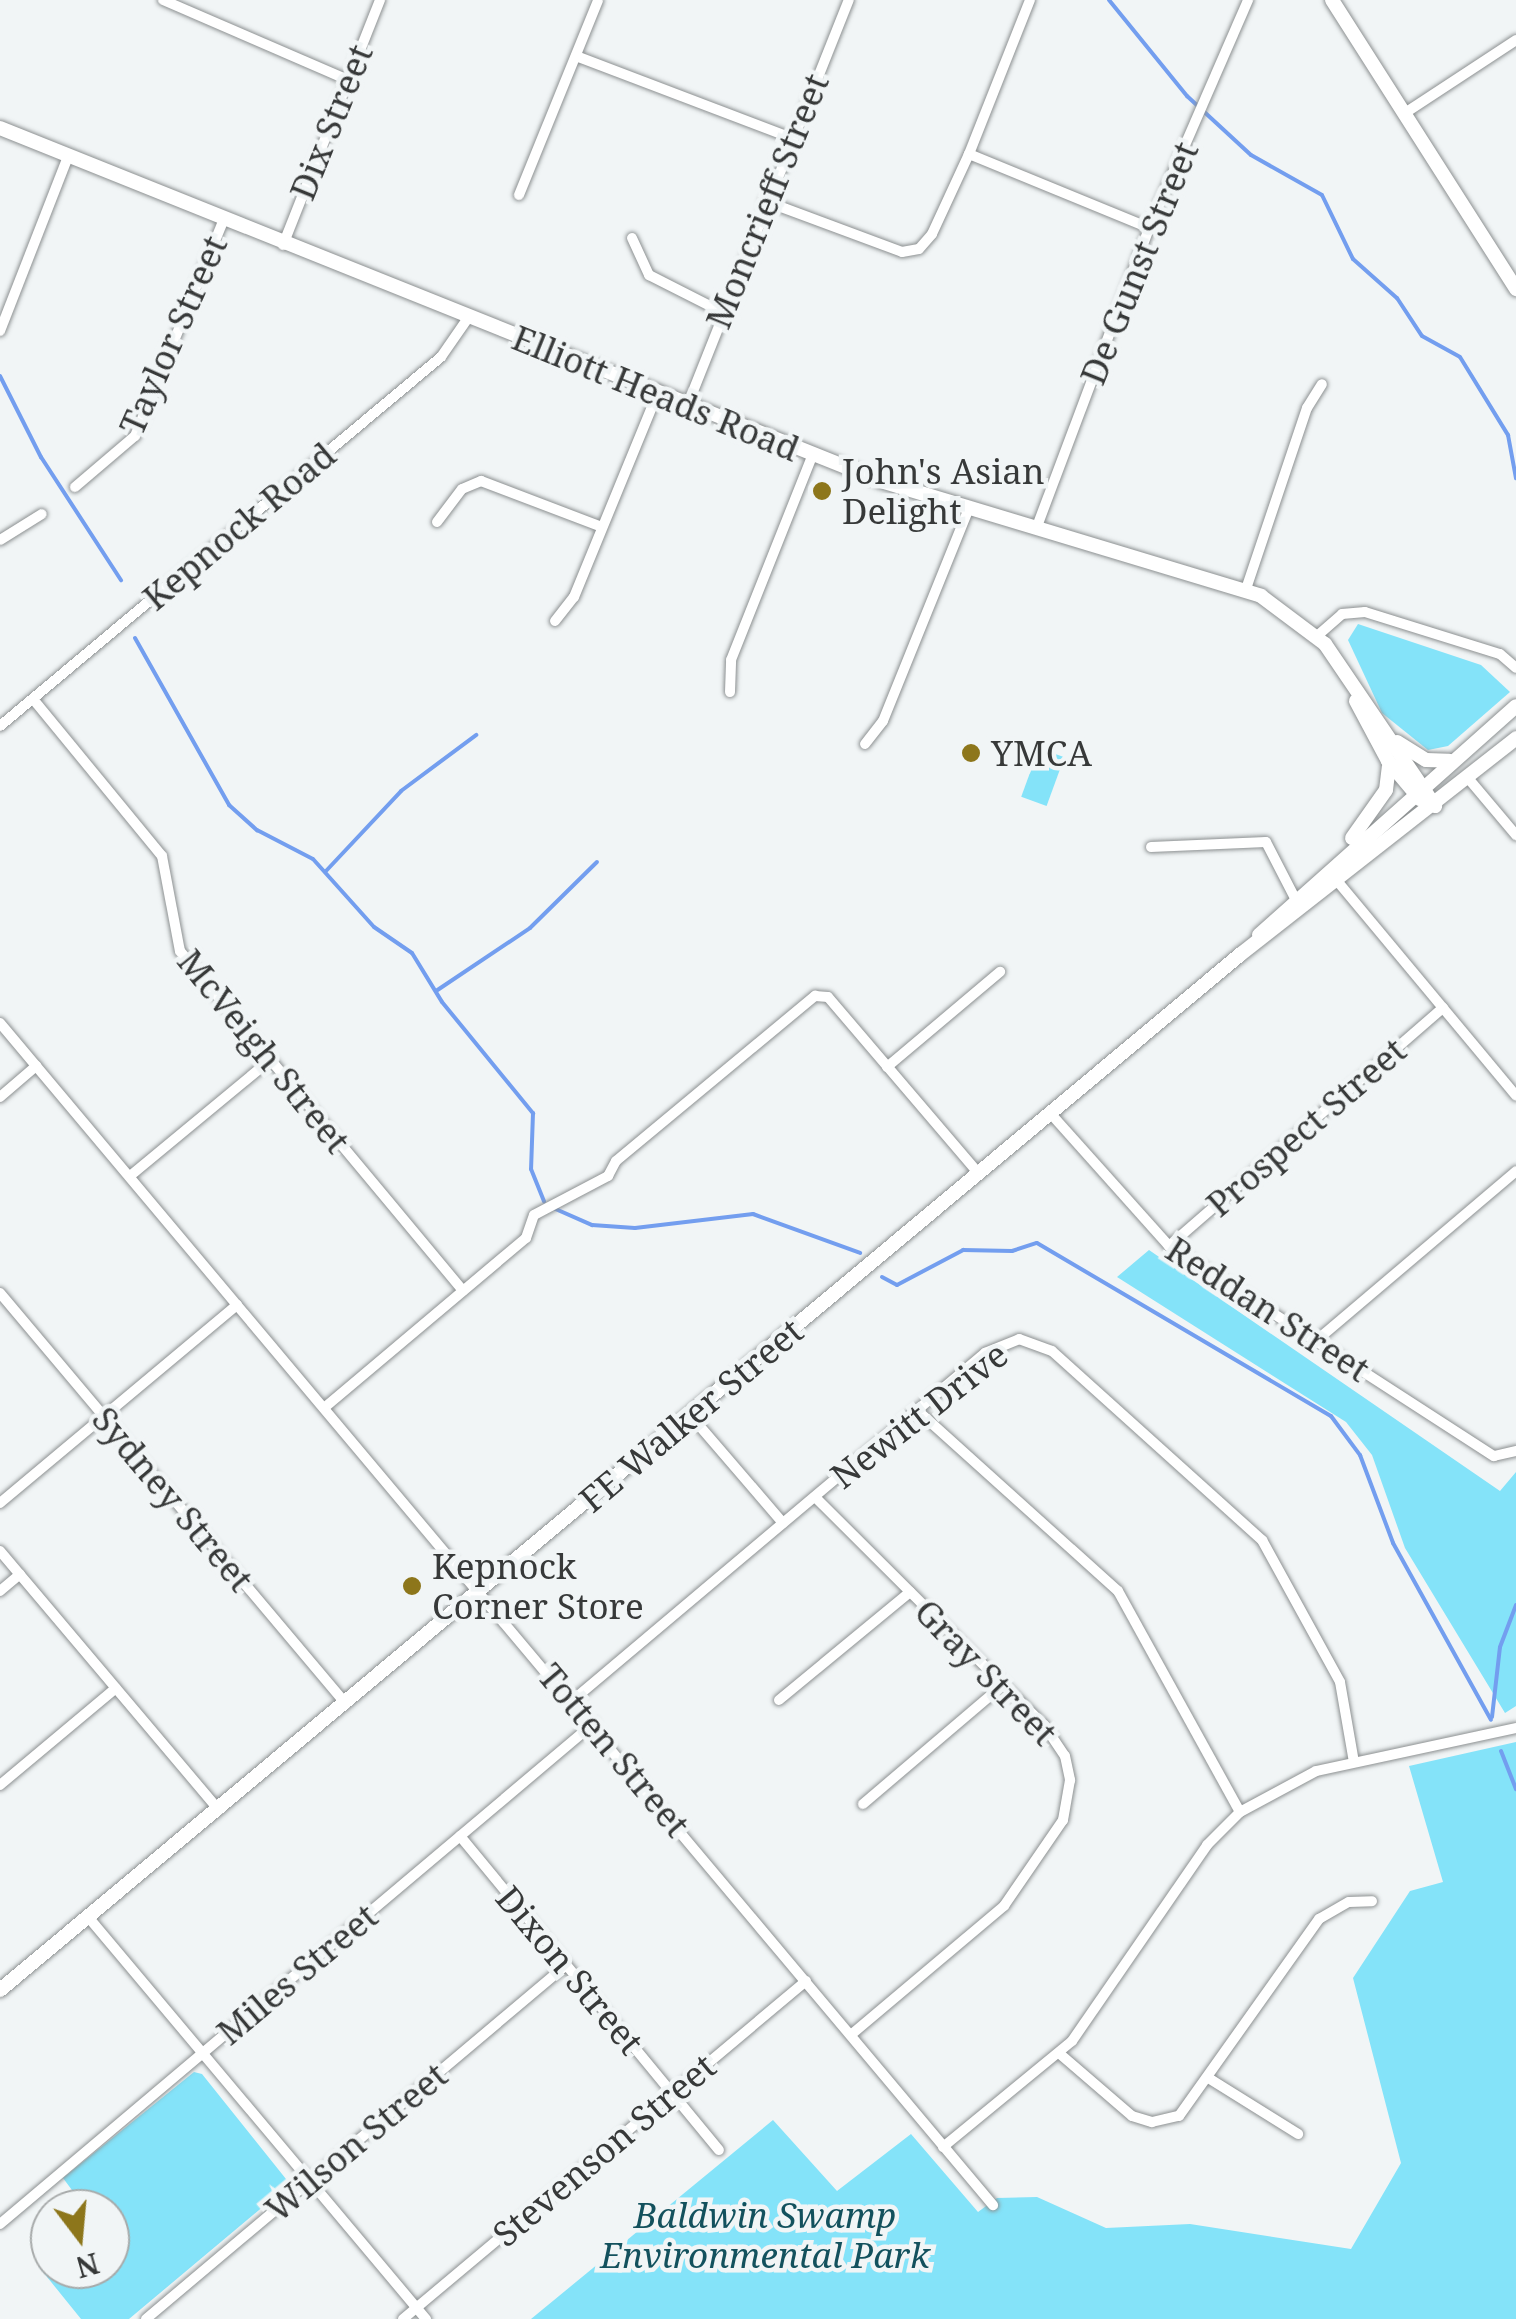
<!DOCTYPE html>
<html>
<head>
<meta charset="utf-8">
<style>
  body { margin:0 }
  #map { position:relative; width:1516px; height:2319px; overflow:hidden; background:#f1f5f6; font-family:"Noto Serif",serif }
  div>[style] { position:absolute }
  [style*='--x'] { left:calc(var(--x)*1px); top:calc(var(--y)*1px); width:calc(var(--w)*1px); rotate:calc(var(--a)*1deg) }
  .green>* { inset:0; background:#84e3f9; transform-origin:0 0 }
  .stream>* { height:4px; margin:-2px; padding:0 2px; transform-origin:2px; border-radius:2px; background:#739eef }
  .roads { filter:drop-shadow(0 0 2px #8c9091) drop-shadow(0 0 2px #8c9091) }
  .street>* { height:10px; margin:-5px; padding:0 5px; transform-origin:5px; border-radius:5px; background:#fff }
  .secondary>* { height:14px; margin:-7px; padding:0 7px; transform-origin:7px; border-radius:7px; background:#fff }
  .dots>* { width:28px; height:28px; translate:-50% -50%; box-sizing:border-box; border:5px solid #f1f5f6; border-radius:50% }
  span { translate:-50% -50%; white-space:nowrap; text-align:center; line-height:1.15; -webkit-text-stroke:9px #f1f5f6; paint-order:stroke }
  .street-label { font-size:35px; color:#373939 }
  .poi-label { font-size:35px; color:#373939 }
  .left { translate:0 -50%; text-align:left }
  .park-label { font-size:35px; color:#13515d; font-style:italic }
  .north { position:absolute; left:30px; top:2189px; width:100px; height:100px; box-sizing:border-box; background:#f1f5f6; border:2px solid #a7aaaa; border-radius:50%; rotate:164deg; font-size:28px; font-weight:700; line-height:40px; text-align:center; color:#373939 }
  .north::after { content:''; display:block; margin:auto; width:35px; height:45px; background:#8d761b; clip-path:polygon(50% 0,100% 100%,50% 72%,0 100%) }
</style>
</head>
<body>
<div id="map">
  <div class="green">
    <div style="clip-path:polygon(1358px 624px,1481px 665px,1510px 692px,1448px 746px,1428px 750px,1382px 713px,1348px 640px)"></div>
    <div style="left:1039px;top:748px;width:27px;height:52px;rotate:20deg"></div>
    <div style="clip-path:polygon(1149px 1250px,1500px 1491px,1516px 1472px,1516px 1706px,1505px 1713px,1405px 1548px,1372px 1455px,1346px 1422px,1117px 1277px)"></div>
    <div style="clip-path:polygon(1516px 1742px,1516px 2319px,531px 2319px,773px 2120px,837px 2191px,911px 2134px,978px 2212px,997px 2198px,1037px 2197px,1106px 2228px,1190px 2224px,1351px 2249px,1401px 2163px,1353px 1978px,1410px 1891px,1443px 1882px,1409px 1766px)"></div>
    <div style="clip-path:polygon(194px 2072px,202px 2074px,290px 2184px,129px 2319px,81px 2319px,39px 2267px,50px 2259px,50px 2269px,110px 2269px,110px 2209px,86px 2209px,63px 2178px)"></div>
  </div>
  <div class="stream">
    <div style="--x:1109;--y:0;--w:124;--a:50.9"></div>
    <div style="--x:1187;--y:96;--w:87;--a:42.7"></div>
    <div style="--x:1251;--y:155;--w:81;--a:29.4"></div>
    <div style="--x:1322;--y:195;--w:71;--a:64.2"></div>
    <div style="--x:1353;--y:259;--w:59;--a:41.6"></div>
    <div style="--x:1397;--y:298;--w:45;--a:56.7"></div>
    <div style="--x:1422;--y:336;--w:43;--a:28.9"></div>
    <div style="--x:1460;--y:357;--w:92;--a:58.4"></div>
    <div style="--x:1508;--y:435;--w:44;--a:79.5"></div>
    <div style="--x:0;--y:376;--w:91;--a:63.2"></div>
    <div style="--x:41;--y:457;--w:147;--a:57"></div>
    <div style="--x:135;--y:638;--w:192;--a:60.6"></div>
    <div style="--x:229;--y:805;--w:38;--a:42"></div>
    <div style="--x:257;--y:830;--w:63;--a:27.4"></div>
    <div style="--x:313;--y:859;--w:91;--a:48.1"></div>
    <div style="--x:374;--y:927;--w:46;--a:34.4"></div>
    <div style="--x:412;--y:953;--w:57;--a:58.5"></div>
    <div style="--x:442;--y:1002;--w:144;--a:50.7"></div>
    <div style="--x:533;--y:1113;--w:56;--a:92"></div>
    <div style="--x:531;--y:1169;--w:35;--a:68"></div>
    <div style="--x:326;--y:871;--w:110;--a:-46.8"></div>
    <div style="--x:401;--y:791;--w:94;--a:-36.7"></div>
    <div style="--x:436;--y:991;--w:113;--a:-33.8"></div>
    <div style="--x:530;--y:928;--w:94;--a:-44.6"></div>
    <div style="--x:551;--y:1207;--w:45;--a:23.7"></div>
    <div style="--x:592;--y:1225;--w:43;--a:4"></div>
    <div style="--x:635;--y:1228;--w:119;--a:-6.8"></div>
    <div style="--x:753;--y:1214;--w:114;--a:20"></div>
    <div style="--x:882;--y:1277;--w:17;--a:28"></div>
    <div style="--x:897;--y:1285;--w:75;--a:-27.9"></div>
    <div style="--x:963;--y:1250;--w:49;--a:1.2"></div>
    <div style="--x:1012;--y:1251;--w:26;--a:-18"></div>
    <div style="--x:1037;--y:1243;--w:341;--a:30.5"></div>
    <div style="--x:1331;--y:1416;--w:49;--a:53.4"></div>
    <div style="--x:1360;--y:1455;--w:94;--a:69.4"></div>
    <div style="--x:1393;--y:1543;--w:202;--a:61"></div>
    <div style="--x:1492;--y:1717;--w:70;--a:-83.5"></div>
    <div style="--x:1500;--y:1647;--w:45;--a:-69.1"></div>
    <div style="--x:1501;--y:1751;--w:41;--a:68.5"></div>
  </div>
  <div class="roads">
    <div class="street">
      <div style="--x:163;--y:0;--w:202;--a:23.4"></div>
      <div style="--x:576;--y:56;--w:231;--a:20.8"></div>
      <div style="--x:1405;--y:113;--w:133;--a:-33.3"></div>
      <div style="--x:969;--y:154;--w:195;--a:22.3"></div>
      <div style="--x:519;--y:195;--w:210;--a:-67.9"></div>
      <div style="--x:765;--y:201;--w:146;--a:20.4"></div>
      <div style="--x:902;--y:252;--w:17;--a:-10"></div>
      <div style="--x:919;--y:249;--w:20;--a:-49"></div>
      <div style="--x:932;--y:234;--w:88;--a:-65.2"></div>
      <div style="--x:969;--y:154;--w:166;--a:-68.4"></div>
      <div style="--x:632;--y:238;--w:41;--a:65.3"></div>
      <div style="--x:649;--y:275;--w:82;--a:26.9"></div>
      <div style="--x:283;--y:245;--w:264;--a:-68.4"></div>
      <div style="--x:0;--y:331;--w:187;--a:-68.7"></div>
      <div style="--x:688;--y:404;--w:435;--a:-68.3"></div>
      <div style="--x:75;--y:487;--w:79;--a:-40.4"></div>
      <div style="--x:135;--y:436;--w:232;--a:-67.7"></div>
      <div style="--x:437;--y:522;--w:41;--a:-52.9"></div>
      <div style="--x:462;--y:489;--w:21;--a:-23"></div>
      <div style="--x:481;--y:481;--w:129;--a:20.8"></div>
      <div style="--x:1036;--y:529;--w:322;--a:-69.4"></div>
      <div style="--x:1149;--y:228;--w:249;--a:-66.5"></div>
      <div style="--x:0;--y:540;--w:49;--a:-31.8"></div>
      <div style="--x:1246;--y:589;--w:191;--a:-71.4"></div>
      <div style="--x:1307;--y:408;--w:28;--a:-58"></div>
      <div style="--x:555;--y:621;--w:31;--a:-52"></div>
      <div style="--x:574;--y:597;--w:222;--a:-67.7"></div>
      <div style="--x:1317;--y:636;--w:33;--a:-41"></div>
      <div style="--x:1342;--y:614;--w:23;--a:-5"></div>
      <div style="--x:1365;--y:612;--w:141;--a:17.3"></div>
      <div style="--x:1500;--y:654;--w:21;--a:41"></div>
      <div style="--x:730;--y:692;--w:32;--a:-88"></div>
      <div style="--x:731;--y:660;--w:219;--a:-68.3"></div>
      <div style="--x:33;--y:699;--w:203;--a:50.6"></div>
      <div style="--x:162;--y:856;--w:97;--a:79.3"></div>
      <div style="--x:180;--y:951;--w:442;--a:50.2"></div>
      <div style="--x:0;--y:726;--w:575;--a:-39.92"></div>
      <div style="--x:441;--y:357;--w:47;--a:-55.3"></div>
      <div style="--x:865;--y:744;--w:29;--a:-52"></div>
      <div style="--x:883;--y:721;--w:230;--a:-68"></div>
      <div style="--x:1468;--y:778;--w:75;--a:49.9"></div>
      <div style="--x:1151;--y:847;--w:115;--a:-2.5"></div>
      <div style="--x:1266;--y:842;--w:72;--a:62.7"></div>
      <div style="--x:1338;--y:882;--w:278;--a:50.2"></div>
      <div style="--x:0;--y:1023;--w:1544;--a:49.97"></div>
      <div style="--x:887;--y:1067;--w:148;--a:-40.1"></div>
      <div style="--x:0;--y:1097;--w:48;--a:-40.7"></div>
      <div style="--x:1051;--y:1114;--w:177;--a:48.2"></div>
      <div style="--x:1169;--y:1246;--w:387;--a:32.9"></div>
      <div style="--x:1494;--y:1456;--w:23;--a:-13"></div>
      <div style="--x:130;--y:1176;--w:179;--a:-39.6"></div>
      <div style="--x:1169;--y:1246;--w:363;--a:-41"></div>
      <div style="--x:0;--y:1293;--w:537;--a:49.91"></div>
      <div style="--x:1317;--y:1340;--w:261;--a:-40.3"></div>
      <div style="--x:324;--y:1408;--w:264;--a:-40.1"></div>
      <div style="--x:526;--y:1238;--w:24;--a:-71"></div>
      <div style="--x:534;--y:1215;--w:84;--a:-27.8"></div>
      <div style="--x:608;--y:1176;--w:17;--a:-62"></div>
      <div style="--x:616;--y:1161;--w:259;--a:-39.7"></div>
      <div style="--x:815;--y:996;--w:13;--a:4"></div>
      <div style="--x:828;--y:997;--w:233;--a:49.5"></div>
      <div style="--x:918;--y:1411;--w:269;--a:42"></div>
      <div style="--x:1118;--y:1591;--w:252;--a:61.1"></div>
      <div style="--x:691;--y:1416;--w:141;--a:49.3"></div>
      <div style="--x:815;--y:1497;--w:323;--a:44.9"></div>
      <div style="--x:1044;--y:1725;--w:37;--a:56"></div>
      <div style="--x:1065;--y:1756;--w:25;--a:78"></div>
      <div style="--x:1070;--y:1780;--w:41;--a:99.9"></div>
      <div style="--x:1063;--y:1820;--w:104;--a:124.5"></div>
      <div style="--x:1004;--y:1906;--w:200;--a:139.9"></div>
      <div style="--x:0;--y:1503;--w:309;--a:-39.9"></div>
      <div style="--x:0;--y:1551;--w:339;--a:49.8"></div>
      <div style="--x:0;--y:1591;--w:26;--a:-40"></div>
      <div style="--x:573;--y:1700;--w:539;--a:-40.11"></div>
      <div style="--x:985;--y:1353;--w:37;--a:-22"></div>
      <div style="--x:1019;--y:1339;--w:35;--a:20"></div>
      <div style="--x:1052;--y:1351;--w:283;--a:42"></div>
      <div style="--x:1262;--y:1540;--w:162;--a:61.2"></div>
      <div style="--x:1340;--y:1682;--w:81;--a:80.1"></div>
      <div style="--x:779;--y:1700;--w:170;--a:-39.5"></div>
      <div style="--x:0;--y:1785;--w:151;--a:-39.9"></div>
      <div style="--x:863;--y:1804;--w:184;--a:-40.4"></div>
      <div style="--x:460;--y:1836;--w:407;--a:50.5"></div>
      <div style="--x:89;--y:1918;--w:524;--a:49.96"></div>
      <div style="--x:1060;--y:2054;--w:95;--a:40.7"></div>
      <div style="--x:1132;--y:2116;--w:21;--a:17"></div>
      <div style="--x:1152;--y:2122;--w:28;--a:-13"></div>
      <div style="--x:1179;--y:2116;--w:242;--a:-54.6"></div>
      <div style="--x:1319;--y:1919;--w:34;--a:-30"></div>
      <div style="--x:1349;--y:1902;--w:23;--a:-2"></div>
      <div style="--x:1210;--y:2079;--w:104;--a:32"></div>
      <div style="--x:943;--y:2147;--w:167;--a:-39.4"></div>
      <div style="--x:1072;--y:2041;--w:238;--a:-55.4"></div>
      <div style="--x:1207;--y:1845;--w:47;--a:-45"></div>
      <div style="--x:1240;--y:1812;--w:86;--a:-28.3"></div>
      <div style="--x:1316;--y:1771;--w:205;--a:-12.1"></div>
      <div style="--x:0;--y:2224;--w:776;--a:-40.14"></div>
      <div style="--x:146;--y:2319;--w:548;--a:-40.11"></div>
      <div style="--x:403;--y:2319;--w:526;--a:-39.99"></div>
    </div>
    <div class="secondary">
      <div style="--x:1332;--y:0;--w:343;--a:57.5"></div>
      <div style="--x:0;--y:128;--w:949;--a:21.84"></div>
      <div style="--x:881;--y:481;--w:397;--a:16.8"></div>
      <div style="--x:1261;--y:596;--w:80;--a:36.9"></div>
      <div style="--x:1325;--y:644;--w:196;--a:55.8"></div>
      <div style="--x:1356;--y:701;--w:68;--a:61.9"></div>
      <div style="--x:1388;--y:761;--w:50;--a:49.9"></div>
      <div style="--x:1397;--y:742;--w:34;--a:32"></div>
      <div style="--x:1426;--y:760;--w:23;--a:2"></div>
      <div style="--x:1352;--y:838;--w:59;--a:-54.7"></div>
      <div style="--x:1386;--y:790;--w:23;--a:-83"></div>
      <div style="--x:1259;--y:935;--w:344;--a:-41.7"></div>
      <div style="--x:0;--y:1990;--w:1617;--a:-39.86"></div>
      <div style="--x:1241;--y:954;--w:350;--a:-38.1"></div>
    </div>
  </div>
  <div class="dots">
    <div style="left:822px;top:491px;background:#8d761b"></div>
    <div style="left:971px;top:753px;background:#8d761b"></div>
    <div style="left:412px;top:1586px;background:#8d761b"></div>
  </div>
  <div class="street-label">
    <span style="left:331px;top:122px;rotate:-68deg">Dix Street</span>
    <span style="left:767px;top:201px;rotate:-68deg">Moncrieff Street</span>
    <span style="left:1139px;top:263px;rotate:-68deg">De Gunst Street</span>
    <span style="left:173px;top:335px;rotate:-66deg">Taylor Street</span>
    <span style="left:656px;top:393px;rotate:22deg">Elliott Heads Road</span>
    <span style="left:239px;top:526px;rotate:-40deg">Kepnock Road</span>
    <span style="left:264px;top:1051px;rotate:51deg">McVeigh Street</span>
    <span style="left:1306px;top:1127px;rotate:-41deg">Prospect Street</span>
    <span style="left:1268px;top:1309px;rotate:33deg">Reddan Street</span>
    <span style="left:691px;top:1415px;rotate:-40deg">FE Walker Street</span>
    <span style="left:919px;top:1415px;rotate:-38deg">Newitt Drive</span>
    <span style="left:173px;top:1499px;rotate:50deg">Sydney Street</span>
    <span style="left:986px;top:1672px;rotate:46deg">Gray Street</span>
    <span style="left:614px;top:1750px;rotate:50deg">Totten Street</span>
    <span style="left:570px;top:1970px;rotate:50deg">Dixon Street</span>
    <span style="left:297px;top:1974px;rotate:-40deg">Miles Street</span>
    <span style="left:356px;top:2142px;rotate:-40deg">Wilson Street</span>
    <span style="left:604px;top:2150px;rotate:-40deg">Stevenson Street</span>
  </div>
  <div class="poi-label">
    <span class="left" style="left:842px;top:491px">John's Asian<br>Delight</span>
    <span class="left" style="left:991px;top:753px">YMCA</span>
    <span class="left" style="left:432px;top:1586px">Kepnock<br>Corner Store</span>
  </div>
  <div class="park-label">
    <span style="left:765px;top:2235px">Baldwin Swamp<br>Environmental Park</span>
  </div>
  <div class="north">N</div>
</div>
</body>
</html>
